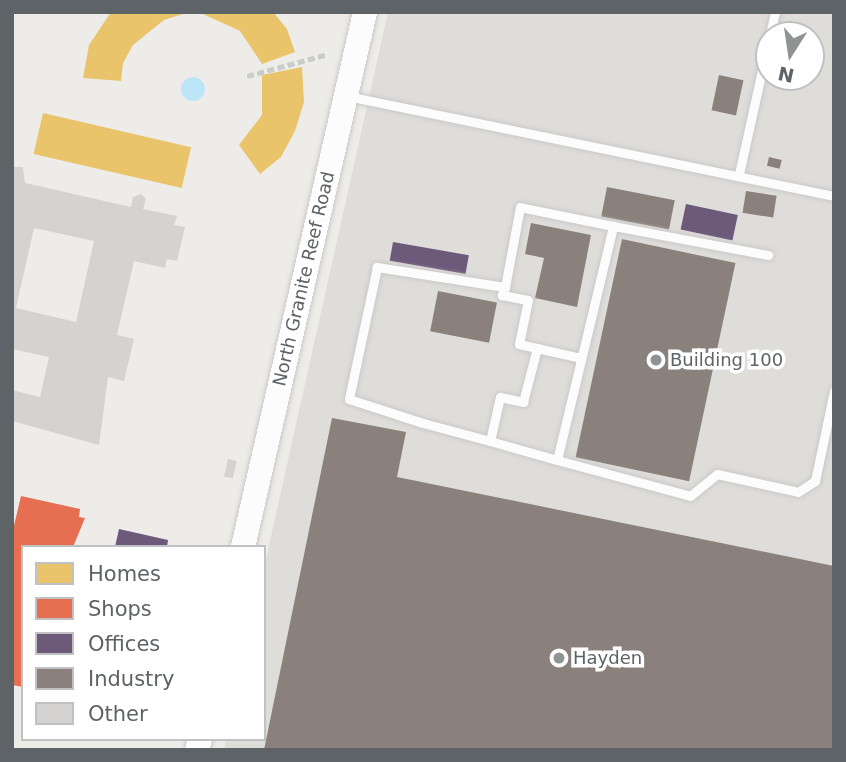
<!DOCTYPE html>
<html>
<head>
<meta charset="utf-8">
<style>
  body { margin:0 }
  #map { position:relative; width:846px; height:762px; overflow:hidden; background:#eeece8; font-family:"DejaVu Sans",sans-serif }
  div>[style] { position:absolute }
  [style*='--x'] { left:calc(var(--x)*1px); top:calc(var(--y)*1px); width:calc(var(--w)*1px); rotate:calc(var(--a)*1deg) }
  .industrial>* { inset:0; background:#dfddda }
  .water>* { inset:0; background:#bde5f8 }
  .round { border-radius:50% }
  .homes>* { inset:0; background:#e9c46a; transform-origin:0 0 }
  .shops>* { inset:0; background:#e76f51 }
  .offices>* { inset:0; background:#6d597a; transform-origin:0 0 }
  .industry>* { inset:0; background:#8a817c; transform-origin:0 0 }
  .building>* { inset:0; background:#d4d3d1; transform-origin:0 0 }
  .path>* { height:4.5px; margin-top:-2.25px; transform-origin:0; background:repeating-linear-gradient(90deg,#c8cdc9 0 7px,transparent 0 10.5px) }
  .roads { filter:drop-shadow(0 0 2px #cac9c9) drop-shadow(0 0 2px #cac9c9) }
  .lane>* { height:9px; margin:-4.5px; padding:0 4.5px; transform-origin:4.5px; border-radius:4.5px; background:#fcfcfc }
  .secondary>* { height:24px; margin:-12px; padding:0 12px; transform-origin:12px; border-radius:12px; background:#fcfcfc }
  .dots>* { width:19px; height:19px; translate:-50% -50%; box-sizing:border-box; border:4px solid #fff; border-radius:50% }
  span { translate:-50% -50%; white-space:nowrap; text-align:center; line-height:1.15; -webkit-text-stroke:7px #fff; paint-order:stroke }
  .street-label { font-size:18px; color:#5e6367 }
  .poi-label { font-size:18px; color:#5e6367 }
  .left { translate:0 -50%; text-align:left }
  .frame { position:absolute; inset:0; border:14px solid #5e6367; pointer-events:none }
  .legend { position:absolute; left:21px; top:545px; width:245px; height:196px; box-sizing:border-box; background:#fff; border:2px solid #bfc1c2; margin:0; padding:9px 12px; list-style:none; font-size:21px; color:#5e6367 }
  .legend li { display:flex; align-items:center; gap:14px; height:35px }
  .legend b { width:35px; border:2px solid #bfc1c2 }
  .north { position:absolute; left:755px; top:21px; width:70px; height:70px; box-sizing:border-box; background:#fff; border:2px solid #bfc1c2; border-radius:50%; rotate:192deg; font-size:19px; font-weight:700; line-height:28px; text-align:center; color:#5e6367 }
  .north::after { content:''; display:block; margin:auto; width:24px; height:32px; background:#909394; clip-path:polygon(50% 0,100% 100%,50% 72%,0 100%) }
</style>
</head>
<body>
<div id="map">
  <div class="industrial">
    <div style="clip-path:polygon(evenodd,388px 12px,834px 12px,834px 750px,224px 750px,226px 739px,264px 739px,264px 568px,388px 12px,769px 35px,811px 35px,811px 77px,769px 77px,769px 35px)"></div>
  </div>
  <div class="water">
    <div class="round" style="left:181px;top:77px;width:24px;height:24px"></div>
  </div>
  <div class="homes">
    <div style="clip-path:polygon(111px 12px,273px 12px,287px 29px,295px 52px,262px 64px,240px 31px,203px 14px,183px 14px,164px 20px,133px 45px,123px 63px,121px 81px,83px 78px,89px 45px)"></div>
    <div style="clip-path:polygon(302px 67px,304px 102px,295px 131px,281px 157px,260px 174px,239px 145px,262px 115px,262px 75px)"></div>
    <div style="left:43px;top:113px;width:152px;height:42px;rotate:13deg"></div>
  </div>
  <div class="shops">
    <div style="clip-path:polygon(21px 496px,80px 509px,79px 517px,85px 518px,73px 547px,23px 547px,23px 687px,12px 685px,12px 534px)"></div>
  </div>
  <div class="offices">
    <div style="left:686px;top:204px;width:53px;height:26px;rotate:12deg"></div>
    <div style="left:393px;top:242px;width:77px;height:19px;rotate:10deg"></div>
    <div style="clip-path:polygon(119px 529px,168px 540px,167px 547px,115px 547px)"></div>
  </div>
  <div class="industry">
    <div style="left:719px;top:75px;width:25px;height:36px;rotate:12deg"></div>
    <div style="left:769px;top:157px;width:13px;height:9px;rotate:13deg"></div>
    <div style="left:607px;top:187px;width:69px;height:30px;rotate:11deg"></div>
    <div style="left:746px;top:191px;width:31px;height:22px;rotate:9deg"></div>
    <div style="clip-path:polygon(531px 223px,591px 235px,577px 307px,535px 298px,544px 258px,525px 254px)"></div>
    <div style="left:622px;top:239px;width:116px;height:223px;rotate:12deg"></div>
    <div style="left:438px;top:291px;width:60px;height:41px;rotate:11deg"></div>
    <div style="clip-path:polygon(332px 418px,406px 432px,397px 477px,834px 566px,834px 750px,264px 750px)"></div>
  </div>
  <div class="building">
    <div style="clip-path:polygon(evenodd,14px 167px,23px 167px,25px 183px,131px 207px,133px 197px,141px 194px,146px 199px,143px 209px,177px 216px,174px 225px,185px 227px,177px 261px,167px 259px,165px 268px,134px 261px,117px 335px,134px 339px,124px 381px,108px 377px,99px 445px,12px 421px,12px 390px,40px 397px,49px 357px,12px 349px,14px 167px,34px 228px,94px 241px,76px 322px,16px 308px,34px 228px)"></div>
    <div style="left:228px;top:459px;width:9px;height:18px;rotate:13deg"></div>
  </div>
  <div class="path">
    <div style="--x:247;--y:76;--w:84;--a:-15.2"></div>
  </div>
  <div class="roads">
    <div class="lane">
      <div style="--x:770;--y:35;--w:24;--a:-78"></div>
      <div style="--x:347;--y:96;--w:497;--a:11.6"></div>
      <div style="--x:739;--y:174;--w:138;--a:-77.5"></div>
      <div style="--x:613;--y:226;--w:158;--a:10.6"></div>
      <div style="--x:505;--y:287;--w:9;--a:111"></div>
      <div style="--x:502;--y:295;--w:26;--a:11"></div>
      <div style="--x:528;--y:300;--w:45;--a:101.6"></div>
      <div style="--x:519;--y:344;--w:64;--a:12.7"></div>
      <div style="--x:490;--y:441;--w:45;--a:-77.2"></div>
      <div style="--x:500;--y:397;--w:24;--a:12"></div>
      <div style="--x:523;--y:402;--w:56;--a:-75.5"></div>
      <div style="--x:557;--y:460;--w:241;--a:-76.5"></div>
      <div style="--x:613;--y:226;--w:95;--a:-168.5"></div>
      <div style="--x:520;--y:207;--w:81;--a:100.6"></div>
      <div style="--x:505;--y:287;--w:130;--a:-171.1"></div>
      <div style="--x:377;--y:267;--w:135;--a:102"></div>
      <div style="--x:349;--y:399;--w:78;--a:18"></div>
      <div style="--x:423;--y:423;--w:69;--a:15"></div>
      <div style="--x:490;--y:441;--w:70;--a:15.8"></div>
      <div style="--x:557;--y:460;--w:138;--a:15.1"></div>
      <div style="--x:690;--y:496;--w:35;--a:-39"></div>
      <div style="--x:717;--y:474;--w:83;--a:12.5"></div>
      <div style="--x:798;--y:492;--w:20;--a:-33"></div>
      <div style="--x:815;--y:481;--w:92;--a:-78.1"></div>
    </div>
    <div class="secondary">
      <div style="--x:243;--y:547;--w:549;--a:-77.15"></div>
      <div style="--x:197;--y:750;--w:11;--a:-75"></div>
    </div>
  </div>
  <div class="dots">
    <div style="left:656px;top:360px;background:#909394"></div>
    <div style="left:559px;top:658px;background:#909394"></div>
  </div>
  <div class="street-label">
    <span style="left:304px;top:279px;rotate:-77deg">North Granite Reef Road</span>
  </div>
  <div class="poi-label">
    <span class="left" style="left:670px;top:360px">Building 100</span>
    <span class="left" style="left:573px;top:658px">Hayden</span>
  </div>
  <div class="frame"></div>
  <ul class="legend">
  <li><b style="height:19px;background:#e9c46a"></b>Homes</li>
  <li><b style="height:19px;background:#e76f51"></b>Shops</li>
  <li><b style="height:19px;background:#6d597a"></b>Offices</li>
  <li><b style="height:19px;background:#8a817c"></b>Industry</li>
  <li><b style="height:19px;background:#d4d3d1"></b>Other</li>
  </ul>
  <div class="north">N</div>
</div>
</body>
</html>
